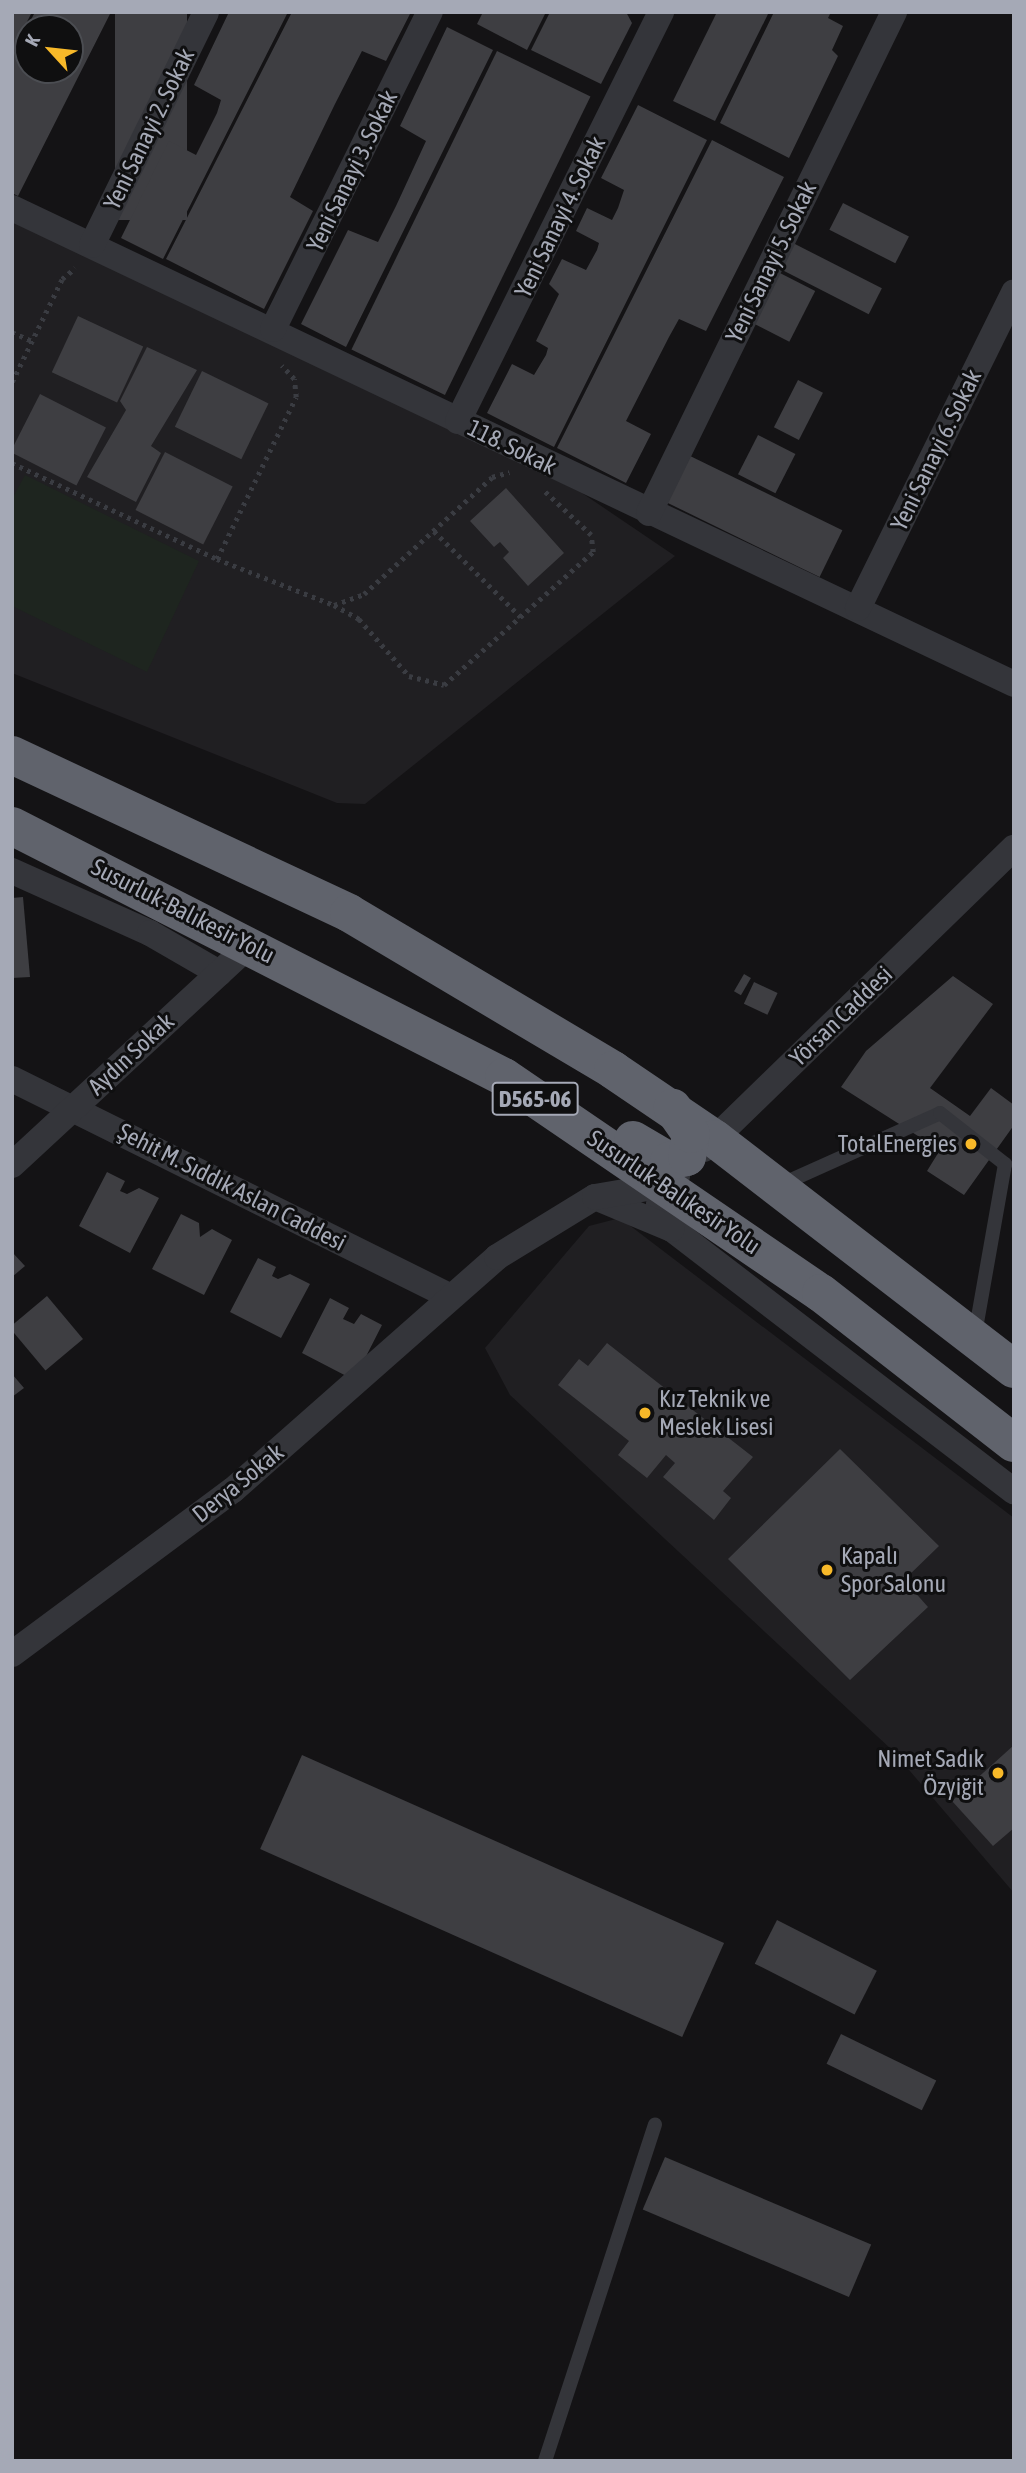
<!DOCTYPE html>
<html>
<head>
<meta charset="utf-8">
<style>
  body { margin:0 }
  #map { position:relative; width:1026px; height:2473px; overflow:hidden; background:#141315; font-family:"Asap Condensed",sans-serif }
  div>[style] { position:absolute }
  [style*='--x'] { left:calc(var(--x)*1px); top:calc(var(--y)*1px); width:calc(var(--w)*1px); rotate:calc(var(--a)*1deg) }
  .built>* { inset:0; background:#201f22 }
  .green>* { inset:0; background:#1e251f }
  .building>* { inset:0; background:#3e3e42; transform-origin:0 0 }
  .path>* { height:4.5px; margin-top:-2.25px; transform-origin:0; background:repeating-linear-gradient(90deg,#3a3c42 0 3.5px,transparent 0 8.5px) }
  .lane>* { height:14px; margin:-7px; padding:0 7px; transform-origin:7px; border-radius:7px; background:#34353a }
  .street>* { height:26px; margin:-13px; padding:0 13px; transform-origin:13px; border-radius:13px; background:#34353a }
  .highway>* { height:38px; margin:-19px; padding:0 19px; transform-origin:19px; border-radius:19px; background:#60636c }
  .dots>* { width:19px; height:19px; translate:-50% -50%; box-sizing:border-box; border:4px solid #0f0f10; border-radius:50% }
  span { translate:-50% -50%; white-space:nowrap; text-align:center; line-height:1.15; -webkit-text-stroke:6px #0f0f10; paint-order:stroke }
  .shield-label span { padding:2px 5px; background:#0f0f10; border:2px solid; border-radius:5px; -webkit-text-stroke-width:0 }
  .shield-label { font-size:23px; color:#a5a9b6; font-weight:700 }
  .street-label { font-size:24px; color:#a5a9b6 }
  .poi-label { font-size:24px; color:#a5a9b6 }
  .right { translate:-100% -50%; text-align:right }
  .left { translate:0 -50%; text-align:left }
  .frame { position:absolute; inset:0; border:14px solid #a5a9b6; pointer-events:none }
  .north { position:absolute; left:14px; top:14px; width:70px; height:70px; box-sizing:border-box; background:#0f0f10; border:2px solid #4b4d52; border-radius:50%; rotate:297deg; font-size:19px; font-weight:700; line-height:28px; text-align:center; color:#a5a9b6 }
  .north::after { content:''; display:block; margin:auto; width:24px; height:32px; background:#f8b929; clip-path:polygon(50% 0,100% 100%,50% 72%,0 100%) }
</style>
</head>
<body>
<div id="map">
  <div class="built">
    <div style="clip-path:polygon(12px 218px,582px 493px,675px 556px,365px 804px,337px 803px,12px 673px)"></div>
    <div style="clip-path:polygon(620px 1218px,1014px 1518px,1014px 1893px,892px 1750px,510px 1395px,485px 1348px,589px 1226px)"></div>
  </div>
  <div class="green">
    <div style="clip-path:polygon(25px 475px,199px 561px,147px 672px,12px 606px,12px 499px)"></div>
  </div>
  <div class="building">
    <div style="clip-path:polygon(12px 12px,32px 12px,12px 51px)"></div>
    <div style="clip-path:polygon(evenodd,35px 12px,111px 12px,18px 196px,12px 193px,12px 57px,35px 12px,28px 28px,70px 28px,70px 70px,28px 70px,28px 28px)"></div>
    <div style="left:115px;top:12px;width:72px;height:208px"></div>
    <div style="clip-path:polygon(229px 12px,288px 12px,163px 259px,121px 238px,169px 141px,196px 155px,217px 113px,221px 100px,194px 85px)"></div>
    <div style="clip-path:polygon(292px 12px,411px 12px,386px 61px,362px 51px,335px 104px,290px 197px,313px 211px,264px 309px,166px 259px)"></div>
    <div style="clip-path:polygon(483px 12px,546px 12px,527px 50px,477px 24px)"></div>
    <div style="clip-path:polygon(550px 12px,626px 12px,632px 23px,601px 84px,531px 50px)"></div>
    <div style="clip-path:polygon(717px 12px,769px 12px,715px 121px,673px 101px)"></div>
    <div style="clip-path:polygon(774px 12px,831px 12px,828px 18px,843px 26px,832px 50px,838px 56px,789px 158px,720px 123px)"></div>
    <div style="clip-path:polygon(447px 27px,493px 50px,346px 347px,301px 324px,348px 230px,378px 242px,396px 206px,426px 141px,400px 126px)"></div>
    <div style="left:497px;top:51px;width:104px;height:332px;rotate:26deg"></div>
    <div style="clip-path:polygon(638px 105px,707px 140px,554px 447px,487px 413px,512px 364px,534px 375px,546px 355px,548px 348px,536px 341px,559px 294px,549px 284px,562px 259px,586px 270px,597px 250px,599px 243px,576px 231px,587px 208px,612px 220px,618px 208px,624px 190px,601px 178px)"></div>
    <div style="clip-path:polygon(712px 140px,784px 177px,706px 331px,679px 319px,669px 337px,626px 421px,651px 434px,626px 483px,557px 448px)"></div>
    <div style="left:843px;top:203px;width:74px;height:30px;rotate:27deg"></div>
    <div style="left:791px;top:242px;width:102px;height:29px;rotate:27deg"></div>
    <div style="left:776px;top:271px;width:44px;height:57px;rotate:27deg"></div>
    <div style="left:78px;top:316px;width:72px;height:62px;rotate:25deg"></div>
    <div style="clip-path:polygon(147px 347px,197px 370px,151px 446px,161px 453px,136px 502px,87px 477px,126px 410px,120px 401px)"></div>
    <div style="left:202px;top:371px;width:74px;height:62px;rotate:26deg"></div>
    <div style="left:798px;top:380px;width:28px;height:53px;rotate:27deg"></div>
    <div style="left:40px;top:394px;width:74px;height:65px;rotate:27deg"></div>
    <div style="left:758px;top:435px;width:42px;height:44px;rotate:27deg"></div>
    <div style="left:165px;top:452px;width:76px;height:65px;rotate:27deg"></div>
    <div style="left:686px;top:454px;width:174px;height:52px;rotate:26deg"></div>
    <div style="clip-path:polygon(506px 488px,564px 553px,528px 586px,503px 558px,509px 552px,500px 542px,494px 547px,470px 521px)"></div>
    <div style="clip-path:polygon(23px 897px,30px 977px,12px 978px,12px 898px)"></div>
    <div style="left:744px;top:974px;width:8px;height:20px;rotate:30deg"></div>
    <div style="clip-path:polygon(953px 976px,993px 1004px,930px 1088px,970px 1116px,991px 1088px,1014px 1105px,1014px 1125px,964px 1195px,927px 1171px,940px 1150px,841px 1087px,866px 1051px)"></div>
    <div style="left:754px;top:982px;width:26px;height:24px;rotate:25deg"></div>
    <div style="clip-path:polygon(107px 1172px,125px 1181px,120px 1191px,127px 1194px,139px 1188px,159px 1198px,130px 1253px,79px 1226px)"></div>
    <div style="clip-path:polygon(181px 1214px,199px 1223px,200px 1237px,212px 1229px,232px 1240px,204px 1295px,152px 1269px)"></div>
    <div style="clip-path:polygon(12px 1252px,25px 1266px,12px 1277px)"></div>
    <div style="clip-path:polygon(258px 1258px,276px 1267px,272px 1276px,278px 1279px,290px 1274px,310px 1284px,281px 1338px,230px 1312px)"></div>
    <div style="left:47px;top:1296px;width:56px;height:49px;rotate:50deg"></div>
    <div style="clip-path:polygon(330px 1298px,349px 1308px,343px 1319px,354px 1324px,361px 1314px,382px 1325px,354px 1380px,302px 1353px)"></div>
    <div style="clip-path:polygon(607px 1343px,753px 1457px,723px 1491px,731px 1498px,714px 1520px,663px 1477px,675px 1463px,666px 1455px,647px 1478px,618px 1455px,629px 1441px,558px 1385px,579px 1359px,588px 1366px)"></div>
    <div style="clip-path:polygon(12px 1374px,24px 1388px,12px 1397px)"></div>
    <div style="clip-path:polygon(840px 1449px,939px 1546px,904px 1580px,928px 1607px,850px 1680px,728px 1559px)"></div>
    <div style="clip-path:polygon(1014px 1745px,1014px 1828px,993px 1846px,952px 1801px)"></div>
    <div style="left:302px;top:1755px;width:462px;height:103px;rotate:24deg"></div>
    <div style="left:777px;top:1920px;width:112px;height:49px;rotate:27deg"></div>
    <div style="left:841px;top:2034px;width:106px;height:33px;rotate:26deg"></div>
    <div style="left:665px;top:2157px;width:224px;height:57px;rotate:23deg"></div>
  </div>
  <div class="path">
    <div style="--x:12;--y:332;--w:22;--a:24"></div>
    <div style="--x:12;--y:382;--w:114;--a:-64.1"></div>
    <div style="--x:62;--y:279;--w:17;--a:-40"></div>
    <div style="--x:12;--y:463;--w:226;--a:25.1"></div>
    <div style="--x:217;--y:559;--w:126;--a:21.5"></div>
    <div style="--x:334;--y:605;--w:29;--a:29"></div>
    <div style="--x:359;--y:619;--w:76;--a:48.7"></div>
    <div style="--x:409;--y:676;--w:36;--a:14"></div>
    <div style="--x:444;--y:685;--w:200;--a:-41.8"></div>
    <div style="--x:593;--y:552;--w:17;--a:-97"></div>
    <div style="--x:591;--y:535;--w:63;--a:-136.9"></div>
    <div style="--x:434;--y:531;--w:122;--a:44.7"></div>
    <div style="--x:217;--y:559;--w:180;--a:-64"></div>
    <div style="--x:296;--y:397;--w:18;--a:-96"></div>
    <div style="--x:294;--y:379;--w:18;--a:-133"></div>
    <div style="--x:334;--y:605;--w:32;--a:-20"></div>
    <div style="--x:364;--y:594;--w:173;--a:-42.4"></div>
    <div style="--x:492;--y:477;--w:18;--a:-16"></div>
  </div>
  <div class="lane">
    <div style="--x:780;--y:1185;--w:175;--a:-24.2"></div>
    <div style="--x:940;--y:1113;--w:83;--a:38.1"></div>
    <div style="--x:1005;--y:1164;--w:173;--a:100"></div>
    <div style="--x:545;--y:2461;--w:354;--a:-71.9"></div>
  </div>
  <div class="street">
    <div style="--x:12;--y:208;--w:1109;--a:25.41"></div>
    <div style="--x:92;--y:245;--w:259;--a:-63.9"></div>
    <div style="--x:273;--y:329;--w:354;--a:-63.7"></div>
    <div style="--x:458;--y:421;--w:457;--a:-63.6"></div>
    <div style="--x:649;--y:513;--w:558;--a:-63.94"></div>
    <div style="--x:858;--y:608;--w:352;--a:-63.7"></div>
    <div style="--x:12;--y:871;--w:151;--a:24.2"></div>
    <div style="--x:150;--y:933;--w:80;--a:30.1"></div>
    <div style="--x:12;--y:1079;--w:490;--a:26.4"></div>
    <div style="--x:704;--y:1149;--w:432;--a:-44.2"></div>
    <div style="--x:12;--y:1165;--w:326;--a:-42.8"></div>
    <div style="--x:677;--y:1176;--w:34;--a:122"></div>
    <div style="--x:659;--y:1205;--w:27;--a:62"></div>
    <div style="--x:672;--y:1229;--w:431;--a:37.5"></div>
    <div style="--x:595;--y:1197;--w:83;--a:22.6"></div>
    <div style="--x:12;--y:1654;--w:275;--a:-36.6"></div>
    <div style="--x:233;--y:1490;--w:352;--a:-41.4"></div>
    <div style="--x:497;--y:1257;--w:115;--a:-31.5"></div>
    <div style="--x:595;--y:1197;--w:71;--a:-9.7"></div>
  </div>
  <div class="highway">
    <div style="--x:12;--y:755;--w:372;--a:25.1"></div>
    <div style="--x:349;--y:913;--w:307;--a:30.7"></div>
    <div style="--x:613;--y:1070;--w:123;--a:34.1"></div>
    <div style="--x:715;--y:1139;--w:377;--a:37.6"></div>
    <div style="--x:12;--y:826;--w:552;--a:27.03"></div>
    <div style="--x:504;--y:1077;--w:384;--a:34.3"></div>
    <div style="--x:821;--y:1293;--w:244;--a:37.9"></div>
    <div style="--x:633;--y:1140;--w:42;--a:30.3"></div>
    <div style="--x:669;--y:1161;--w:18;--a:-13"></div>
    <div style="--x:687;--y:1157;--w:23;--a:-80"></div>
    <div style="--x:691;--y:1134;--w:32;--a:-125"></div>
  </div>
  <div class="dots">
    <div style="left:971px;top:1144px;background:#f8b929"></div>
    <div style="left:645px;top:1413px;background:#f8b929"></div>
    <div style="left:827px;top:1570px;background:#f8b929"></div>
    <div style="left:998px;top:1773px;background:#f8b929"></div>
  </div>
  <div class="shield-label">
    <span style="left:535px;top:1099px">D565-06</span>
  </div>
  <div class="street-label">
    <span style="left:149px;top:129px;rotate:-64deg">Yeni Sanayi 2. Sokak</span>
    <span style="left:352px;top:171px;rotate:-64deg">Yeni Sanayi 3. Sokak</span>
    <span style="left:560px;top:217px;rotate:-64deg">Yeni Sanayi 4. Sokak</span>
    <span style="left:771px;top:262px;rotate:-64deg">Yeni Sanayi 5. Sokak</span>
    <span style="left:512px;top:447px;rotate:26deg">118. Sokak</span>
    <span style="left:936px;top:450px;rotate:-64deg">Yeni Sanayi 6. Sokak</span>
    <span style="left:183px;top:911px;rotate:27deg">Susurluk-Balıkesir Yolu</span>
    <span style="left:841px;top:1016px;rotate:-44deg">Yörsan Caddesi</span>
    <span style="left:131px;top:1054px;rotate:-43deg">Aydın Sokak</span>
    <span style="left:232px;top:1187px;rotate:27deg">Şehit M. Sıddık Aslan Caddesi</span>
    <span style="left:674px;top:1192px;rotate:34deg">Susurluk-Balıkesir Yolu</span>
    <span style="left:238px;top:1483px;rotate:-39deg">Derya Sokak</span>
  </div>
  <div class="poi-label">
    <span class="right" style="left:957px;top:1144px">TotalEnergies</span>
    <span class="left" style="left:659px;top:1413px">Kız Teknik ve<br>Meslek Lisesi</span>
    <span class="left" style="left:841px;top:1570px">Kapalı<br>Spor Salonu</span>
    <span class="right" style="left:984px;top:1773px">Nimet Sadık<br>Özyiğit</span>
  </div>
  <div class="frame"></div>
  <div class="north">K</div>
</div>
</body>
</html>
